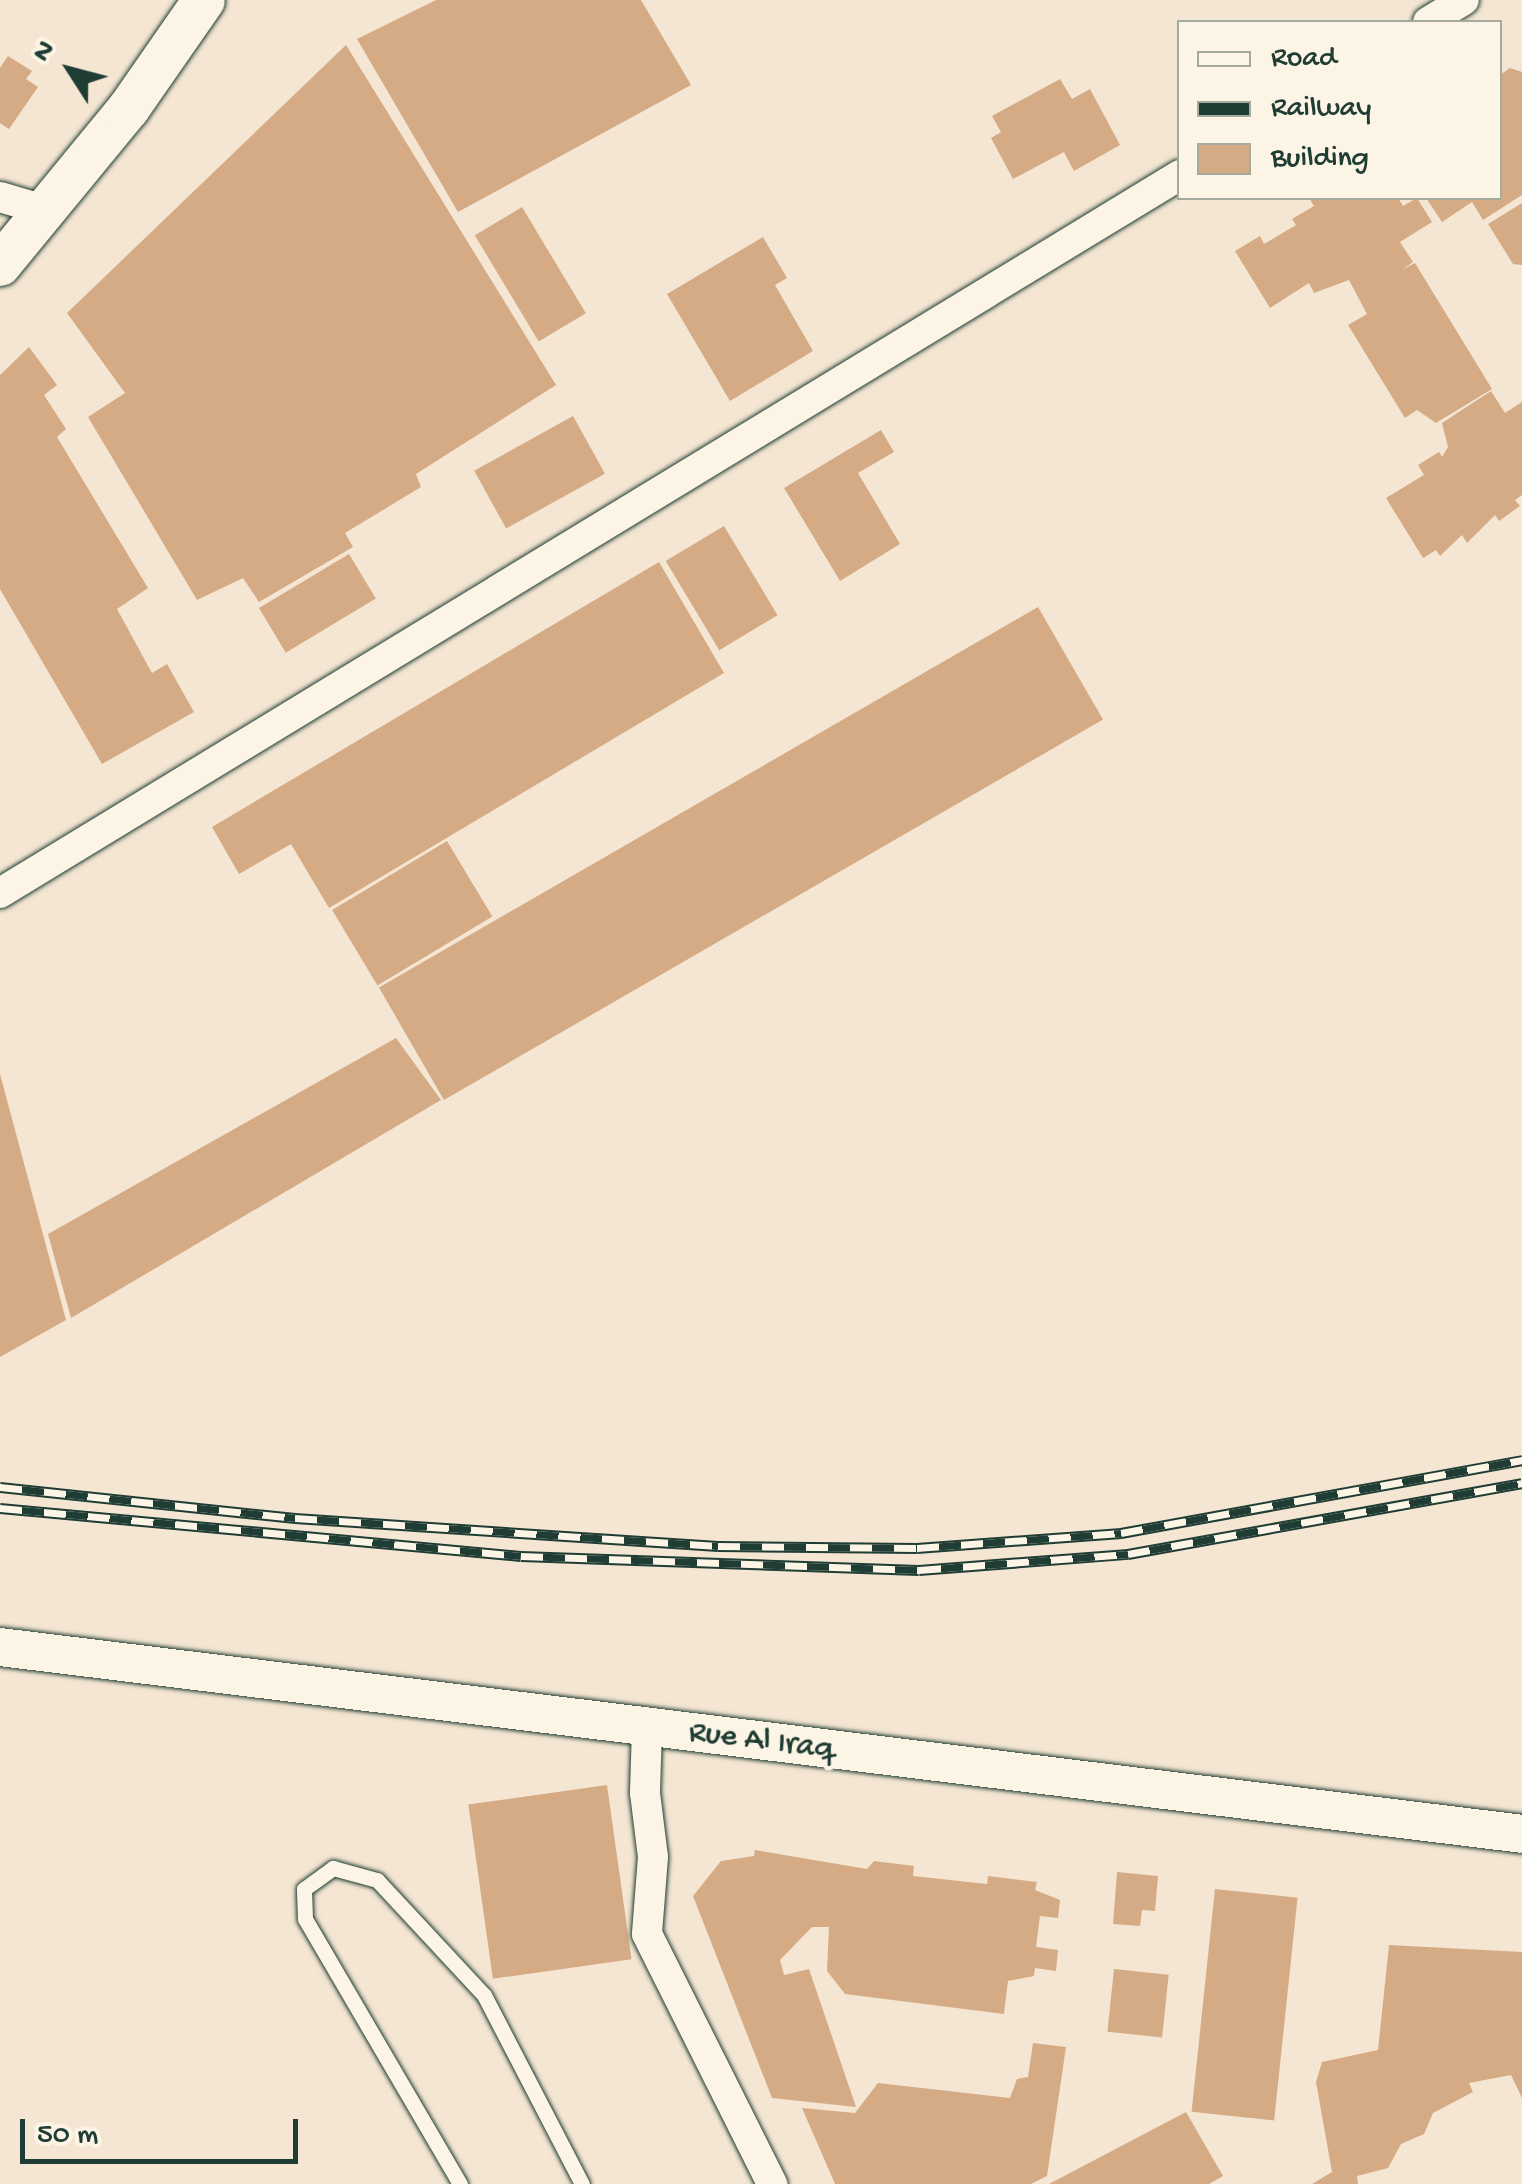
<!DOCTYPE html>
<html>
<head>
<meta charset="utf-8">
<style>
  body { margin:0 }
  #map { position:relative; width:1522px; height:2184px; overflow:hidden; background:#f4e6d2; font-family:"Gochi Hand",sans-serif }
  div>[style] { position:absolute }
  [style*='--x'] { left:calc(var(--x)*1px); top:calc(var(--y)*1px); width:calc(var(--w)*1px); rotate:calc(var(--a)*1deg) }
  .building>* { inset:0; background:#d5ab86; transform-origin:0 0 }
  .roads { filter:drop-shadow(0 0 2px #1f3d34) drop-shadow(0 0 2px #1f3d34) }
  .service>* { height:15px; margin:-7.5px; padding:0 7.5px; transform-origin:7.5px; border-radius:7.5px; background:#fcf5e5 }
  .minor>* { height:30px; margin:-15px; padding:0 15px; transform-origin:15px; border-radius:15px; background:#fcf5e5 }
  .tertiary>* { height:38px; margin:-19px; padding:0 19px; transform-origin:19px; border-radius:19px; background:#fcf5e5 }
  .secondary>* { height:42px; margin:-21px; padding:0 21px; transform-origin:21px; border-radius:21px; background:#fcf5e5 }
  .rail>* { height:11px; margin-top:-5.5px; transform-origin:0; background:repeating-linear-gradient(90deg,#fcf5e5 0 22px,#1f3d34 0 44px); box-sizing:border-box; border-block:2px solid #1f3d34 }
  span { translate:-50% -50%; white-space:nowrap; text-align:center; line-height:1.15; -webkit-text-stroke:9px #fcf5e5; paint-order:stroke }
  .street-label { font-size:32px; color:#1f3d34 }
  .legend { position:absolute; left:1177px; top:20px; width:325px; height:180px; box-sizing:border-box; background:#fcf5e5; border:2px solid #a4ab9e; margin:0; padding:12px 18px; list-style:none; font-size:30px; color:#1f3d34 }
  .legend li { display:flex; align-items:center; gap:20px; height:50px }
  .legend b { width:50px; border:2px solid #a4ab9e }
  .north { position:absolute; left:20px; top:20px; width:100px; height:100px; -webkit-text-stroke:8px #fcf5e5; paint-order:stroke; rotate:306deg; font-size:28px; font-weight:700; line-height:40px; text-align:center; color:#1f3d34 }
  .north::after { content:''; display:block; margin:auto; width:35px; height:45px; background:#1f3d34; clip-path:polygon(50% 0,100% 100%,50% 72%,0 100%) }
  .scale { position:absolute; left:20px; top:2119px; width:278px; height:45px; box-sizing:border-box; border:5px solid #1f3d34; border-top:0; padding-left:12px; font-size:30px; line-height:35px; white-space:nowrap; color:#1f3d34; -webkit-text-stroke:8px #fcf5e5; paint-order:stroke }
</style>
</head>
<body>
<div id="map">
  <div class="building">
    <div style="clip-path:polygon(436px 0,641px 0,691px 85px,458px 212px,357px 39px)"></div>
    <div style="clip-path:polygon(346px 45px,556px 385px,416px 474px,421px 487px,345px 533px,353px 547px,259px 602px,243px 578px,197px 600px,88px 417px,125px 393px,67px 313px)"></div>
    <div style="clip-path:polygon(8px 56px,32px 71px,26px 79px,38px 87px,9px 129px,0 123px,0 68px)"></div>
    <div style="clip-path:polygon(1510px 68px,1522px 72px,1522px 195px,1483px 220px,1472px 202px,1442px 222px,1426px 198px,1500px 198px,1500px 75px)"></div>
    <div style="clip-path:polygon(1060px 79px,1072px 99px,1090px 89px,1120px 145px,1074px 171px,1064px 152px,1013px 179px,991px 138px,1001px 132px,992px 116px)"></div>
    <div style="clip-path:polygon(1309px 198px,1398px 198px,1403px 206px,1417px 198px,1432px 222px,1400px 242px,1413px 262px,1403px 269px,1415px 263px,1492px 389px,1436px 423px,1417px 410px,1405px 418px,1348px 325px,1367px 314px,1349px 280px,1314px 293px,1309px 283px,1270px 308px,1235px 251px,1260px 236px,1264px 244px,1296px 225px,1292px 219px,1314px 206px)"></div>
    <div style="clip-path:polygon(1522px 203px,1522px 265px,1513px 264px,1488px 224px)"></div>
    <div style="left:522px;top:207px;width:124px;height:55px;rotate:59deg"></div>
    <div style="clip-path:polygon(763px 237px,787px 278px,775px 285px,813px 351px,730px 401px,667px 294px)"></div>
    <div style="clip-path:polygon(29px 347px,57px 385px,44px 395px,66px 429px,57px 437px,148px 588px,117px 609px,152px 673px,167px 664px,194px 712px,102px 764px,0 589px,0 375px)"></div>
    <div style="clip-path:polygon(1491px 391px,1505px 413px,1522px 402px,1522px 495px,1515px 500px,1520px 506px,1499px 521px,1495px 515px,1467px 543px,1462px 535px,1440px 556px,1436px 550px,1423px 558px,1386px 498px,1424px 475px,1418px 465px,1439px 452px,1442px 457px,1448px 447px,1442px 423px)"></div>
    <div style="left:573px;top:416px;width:66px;height:113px;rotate:61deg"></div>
    <div style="clip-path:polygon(881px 430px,894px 452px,858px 473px,900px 544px,840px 581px,784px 488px)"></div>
    <div style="left:724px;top:526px;width:104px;height:68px;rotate:59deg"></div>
    <div style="left:349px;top:554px;width:52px;height:105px;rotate:59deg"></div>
    <div style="clip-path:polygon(659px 562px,724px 673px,329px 908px,291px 844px,239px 874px,212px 827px)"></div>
    <div style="left:1038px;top:607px;width:130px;height:761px;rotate:60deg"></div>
    <div style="left:447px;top:841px;width:88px;height:134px;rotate:59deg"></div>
    <div style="clip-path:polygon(396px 1038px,441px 1100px,71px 1318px,48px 1234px)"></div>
    <div style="clip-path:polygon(0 1074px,66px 1320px,0 1357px)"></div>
    <div style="left:607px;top:1785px;width:176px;height:140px;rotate:82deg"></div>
    <div style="clip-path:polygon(755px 1850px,867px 1869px,874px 1861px,914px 1866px,913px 1876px,987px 1884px,988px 1876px,1037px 1882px,1035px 1890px,1060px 1900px,1058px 1918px,1040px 1916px,1036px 1947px,1058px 1950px,1056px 1971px,1035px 1968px,1034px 1976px,1008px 1981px,1004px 2014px,845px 1994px,827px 1971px,829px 1927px,812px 1927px,780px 1960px,784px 1975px,809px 1969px,856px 2107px,772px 2098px,693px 1896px,721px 1861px,754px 1856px)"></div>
    <div style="clip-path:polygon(1117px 1872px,1158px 1876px,1155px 1911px,1142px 1910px,1140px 1926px,1113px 1924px)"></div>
    <div style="left:1215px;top:1889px;width:83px;height:224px;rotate:6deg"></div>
    <div style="clip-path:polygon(1389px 1945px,1522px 1952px,1522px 2098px,1511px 2075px,1469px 2083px,1473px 2092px,1433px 2113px,1424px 2134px,1401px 2144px,1388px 2168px,1357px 2176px,1358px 2184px,1312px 2184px,1332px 2172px,1316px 2082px,1322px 2062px,1378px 2050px)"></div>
    <div style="left:1114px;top:1969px;width:55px;height:63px;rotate:6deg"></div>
    <div style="clip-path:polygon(1033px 2043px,1066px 2047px,1047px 2176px,1031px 2184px,835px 2184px,802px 2108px,855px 2113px,878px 2083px,1010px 2098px,1017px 2079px,1028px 2077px)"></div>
    <div style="clip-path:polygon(1186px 2112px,1223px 2176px,1209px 2184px,1049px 2184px)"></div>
  </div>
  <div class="roads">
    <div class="service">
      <div style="--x:460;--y:2184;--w:307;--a:-120.3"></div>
      <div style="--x:305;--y:1919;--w:30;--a:-92"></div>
      <div style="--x:304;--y:1889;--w:36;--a:-36"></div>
      <div style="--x:333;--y:1868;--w:46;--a:15.3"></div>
      <div style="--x:377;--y:1880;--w:157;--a:47.1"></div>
      <div style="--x:484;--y:1995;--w:213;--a:62.6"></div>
    </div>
    <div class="minor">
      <div style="--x:1428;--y:22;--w:42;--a:-31.4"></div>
      <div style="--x:0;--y:197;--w:50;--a:16.3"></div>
      <div style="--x:0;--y:893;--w:1381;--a:-31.32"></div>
      <div style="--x:647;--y:1728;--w:65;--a:91.8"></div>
      <div style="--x:645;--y:1793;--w:64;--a:82.9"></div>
      <div style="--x:653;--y:1857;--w:77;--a:94.5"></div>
      <div style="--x:647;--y:1934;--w:280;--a:63.4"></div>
    </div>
    <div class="tertiary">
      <div style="--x:0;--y:1647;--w:1533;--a:7"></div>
    </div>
    <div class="secondary">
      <div style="--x:0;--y:265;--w:203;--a:-50.6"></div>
      <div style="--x:129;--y:108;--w:131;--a:-55.2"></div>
    </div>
  </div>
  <div class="rail">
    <div style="--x:0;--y:1487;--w:297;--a:6"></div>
    <div style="--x:295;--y:1518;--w:424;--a:3.8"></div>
    <div style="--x:718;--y:1546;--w:199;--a:0.6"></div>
    <div style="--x:917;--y:1548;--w:205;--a:-4.2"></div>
    <div style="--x:1121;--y:1533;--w:408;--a:-10.3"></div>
    <div style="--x:0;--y:1508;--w:523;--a:5.26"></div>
    <div style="--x:521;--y:1556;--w:398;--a:2"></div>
    <div style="--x:919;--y:1570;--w:210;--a:-4.4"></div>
    <div style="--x:1128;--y:1554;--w:400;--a:-10.2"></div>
  </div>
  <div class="street-label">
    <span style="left:761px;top:1742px;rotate:7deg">Rue Al Iraq</span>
  </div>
  <ul class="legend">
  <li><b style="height:12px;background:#fcf5e5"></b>Road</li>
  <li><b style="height:12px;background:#1f3d34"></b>Railway</li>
  <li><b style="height:28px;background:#d5ab86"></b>Building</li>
  </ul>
  <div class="north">N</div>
  <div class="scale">50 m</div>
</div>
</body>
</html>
